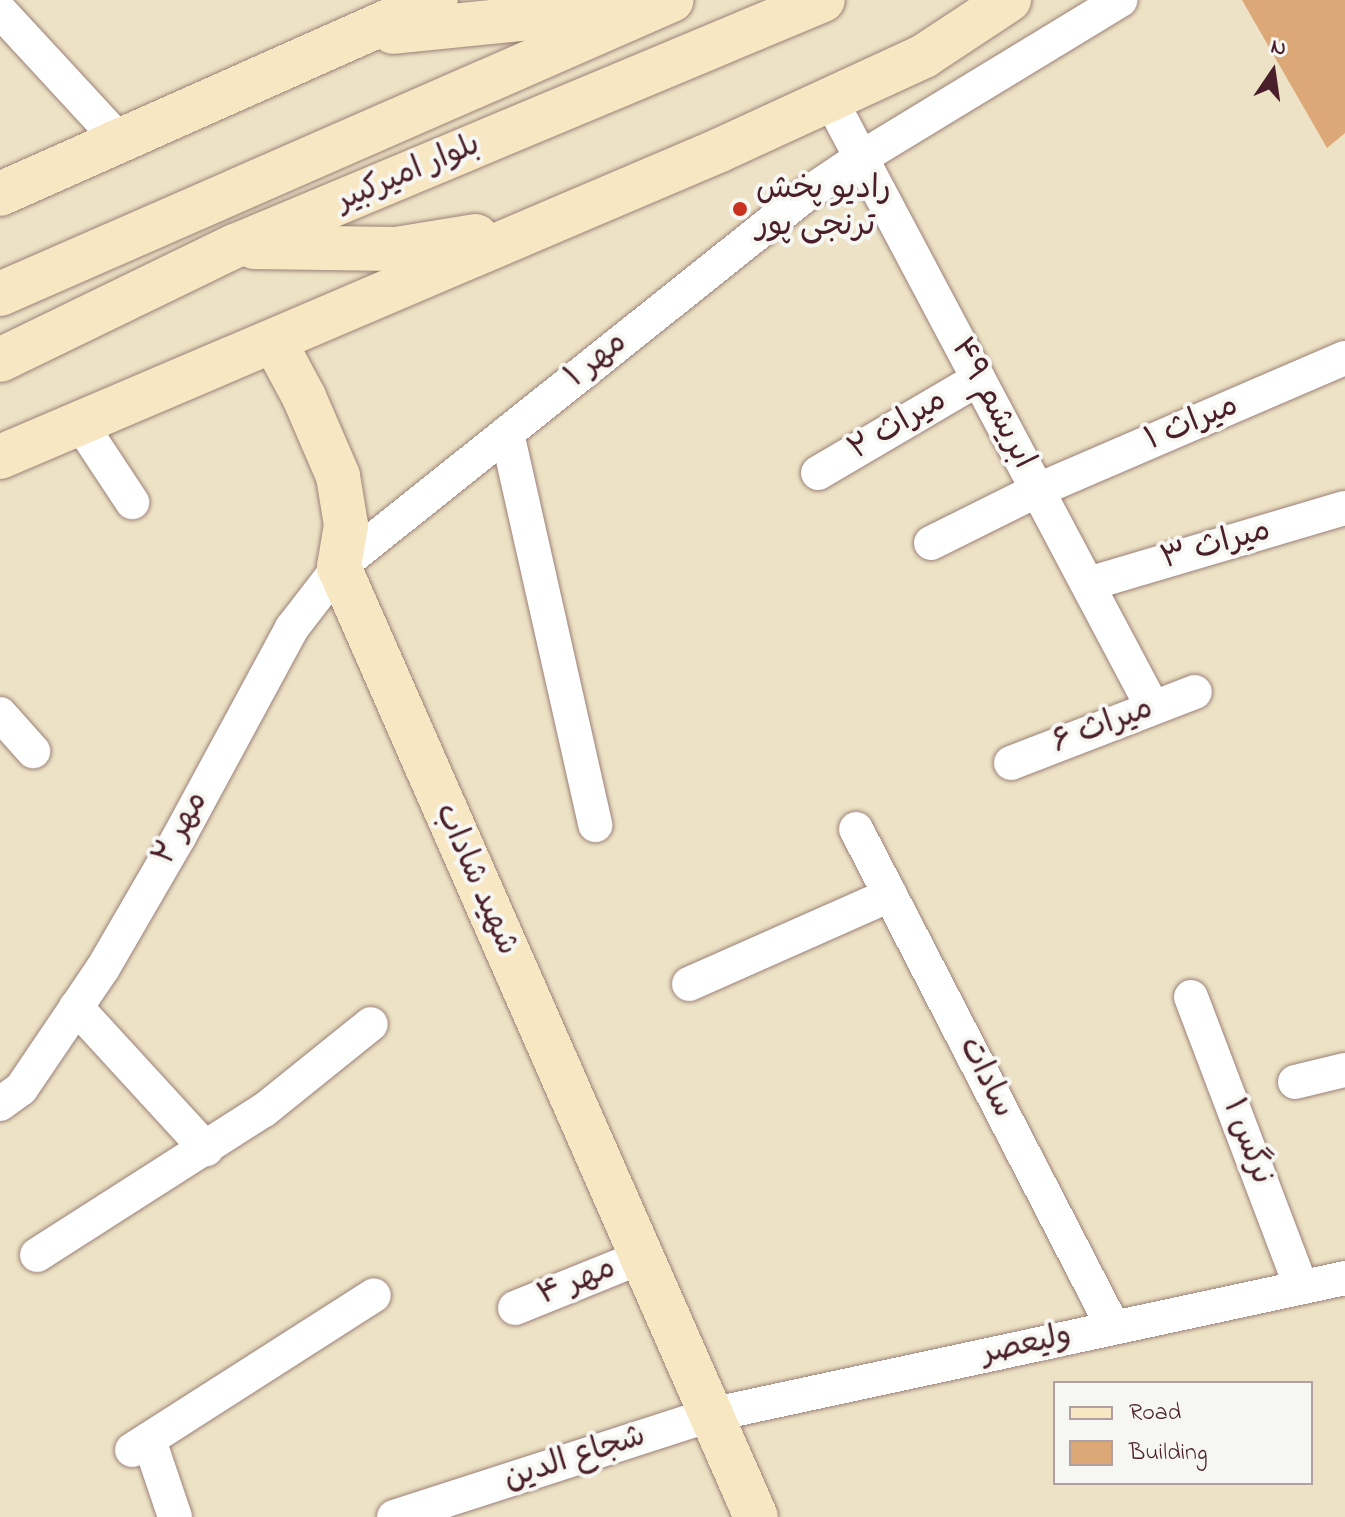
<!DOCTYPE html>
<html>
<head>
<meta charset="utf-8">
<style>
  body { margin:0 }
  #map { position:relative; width:1345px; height:1517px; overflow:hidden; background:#ede2c5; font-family:"Indie Flower","Playpen Sans Arabic",sans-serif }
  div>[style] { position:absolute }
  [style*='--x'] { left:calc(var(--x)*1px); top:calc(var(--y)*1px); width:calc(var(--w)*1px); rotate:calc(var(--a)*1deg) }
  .building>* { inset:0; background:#dca877 }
  .roads { filter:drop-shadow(0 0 2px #9c8078) drop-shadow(0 0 2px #9c8078) }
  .street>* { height:34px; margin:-17px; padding:0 17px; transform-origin:17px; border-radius:17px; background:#fff }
  .secondary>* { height:44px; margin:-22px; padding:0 22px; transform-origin:22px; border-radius:22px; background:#f8e7c3 }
  .dots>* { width:22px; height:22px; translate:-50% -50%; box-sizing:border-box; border:4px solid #f6f6f2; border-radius:50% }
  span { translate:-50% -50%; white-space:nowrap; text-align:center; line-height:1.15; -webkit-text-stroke:8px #f6f6f2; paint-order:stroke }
  .street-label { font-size:32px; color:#4a1f2b }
  .poi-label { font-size:32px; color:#4a1f2b }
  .left { translate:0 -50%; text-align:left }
  .legend { position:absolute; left:1053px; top:1381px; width:260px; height:104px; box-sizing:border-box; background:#f6f6f2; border:2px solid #b1a0a2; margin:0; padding:10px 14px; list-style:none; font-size:24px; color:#4a1f2b }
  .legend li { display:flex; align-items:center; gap:16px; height:40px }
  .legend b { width:40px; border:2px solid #b1a0a2 }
  .north { position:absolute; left:1233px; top:32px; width:80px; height:80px; -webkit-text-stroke:6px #f6f6f2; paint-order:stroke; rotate:13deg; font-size:22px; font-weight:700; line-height:32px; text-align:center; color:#4a1f2b }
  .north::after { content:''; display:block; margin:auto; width:28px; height:36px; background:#4a1f2b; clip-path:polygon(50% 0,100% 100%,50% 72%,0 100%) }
</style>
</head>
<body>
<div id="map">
  <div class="building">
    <div style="clip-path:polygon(1242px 0,1345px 0,1345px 133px,1327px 148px)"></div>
  </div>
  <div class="roads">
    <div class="street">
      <div style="--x:0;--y:11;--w:177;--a:47.3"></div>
      <div style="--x:830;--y:99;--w:689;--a:62.06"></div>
      <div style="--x:80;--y:423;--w:95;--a:56.6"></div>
      <div style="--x:507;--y:433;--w:402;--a:77.3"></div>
      <div style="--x:818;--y:473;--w:186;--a:-30.4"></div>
      <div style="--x:931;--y:543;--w:119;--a:-26.4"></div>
      <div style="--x:1038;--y:490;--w:334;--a:-23.3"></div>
      <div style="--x:1088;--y:584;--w:268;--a:-16.5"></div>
      <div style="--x:0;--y:714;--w:50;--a:48.3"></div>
      <div style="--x:1011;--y:763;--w:197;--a:-21.1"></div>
      <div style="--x:856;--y:829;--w:560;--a:62.7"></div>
      <div style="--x:689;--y:984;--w:220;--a:-23.9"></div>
      <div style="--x:1191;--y:997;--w:309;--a:69.2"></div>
      <div style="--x:76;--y:1007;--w:193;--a:47.5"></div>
      <div style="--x:1295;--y:1082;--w:51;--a:-13.5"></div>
      <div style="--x:0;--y:1104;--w:26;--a:-36"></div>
      <div style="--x:21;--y:1089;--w:146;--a:-55.9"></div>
      <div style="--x:103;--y:968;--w:151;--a:-59.9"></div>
      <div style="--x:179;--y:837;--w:238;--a:-61.6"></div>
      <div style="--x:292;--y:628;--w:77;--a:-52.4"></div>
      <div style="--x:339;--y:567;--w:595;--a:-38.58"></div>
      <div style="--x:804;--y:196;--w:66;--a:-33.9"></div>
      <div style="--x:859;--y:159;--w:306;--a:-31.3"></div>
      <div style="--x:37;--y:1255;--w:269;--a:-32.6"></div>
      <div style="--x:264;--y:1110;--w:137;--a:-38.8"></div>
      <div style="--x:515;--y:1308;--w:134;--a:-22"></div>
      <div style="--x:149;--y:1440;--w:81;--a:71.3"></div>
      <div style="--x:132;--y:1450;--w:287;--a:-32.6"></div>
      <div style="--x:394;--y:1517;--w:332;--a:-17.9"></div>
      <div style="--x:710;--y:1415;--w:650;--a:-12.17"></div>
    </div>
    <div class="secondary">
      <div style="--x:393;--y:32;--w:227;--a:-5.8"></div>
      <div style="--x:0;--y:194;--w:477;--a:-24"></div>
      <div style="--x:254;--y:247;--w:142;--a:0.8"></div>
      <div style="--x:396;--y:249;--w:81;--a:-9.2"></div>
      <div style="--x:0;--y:294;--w:733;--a:-23.63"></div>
      <div style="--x:274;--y:341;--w:64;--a:61.8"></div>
      <div style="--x:304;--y:397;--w:86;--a:66.7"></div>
      <div style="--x:338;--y:476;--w:50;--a:80.7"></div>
      <div style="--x:346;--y:525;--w:43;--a:99.5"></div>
      <div style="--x:339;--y:567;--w:1037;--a:66.3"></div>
      <div style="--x:0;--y:360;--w:261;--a:-25.9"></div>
      <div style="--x:235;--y:246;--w:637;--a:-22.7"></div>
      <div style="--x:0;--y:457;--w:783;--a:-23.09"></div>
      <div style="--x:720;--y:150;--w:225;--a:-24.7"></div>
      <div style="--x:924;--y:56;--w:102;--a:-33.4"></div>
    </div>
  </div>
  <div class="dots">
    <div style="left:740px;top:209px;background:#c8321e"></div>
  </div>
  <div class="street-label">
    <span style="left:409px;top:174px;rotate:-23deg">بلوار امیرکبیر</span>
    <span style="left:597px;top:361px;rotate:-39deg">مهر ۱</span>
    <span style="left:991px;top:404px;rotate:62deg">ابریشم ۴۹</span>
    <span style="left:1192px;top:424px;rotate:-23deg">میراث ۱</span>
    <span style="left:898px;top:426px;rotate:-31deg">میراث ۲</span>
    <span style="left:1216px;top:546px;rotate:-16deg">میراث ۳</span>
    <span style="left:1103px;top:727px;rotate:-21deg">میراث ۶</span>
    <span style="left:182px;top:829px;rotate:-61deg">مهر ۲</span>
    <span style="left:475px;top:880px;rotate:66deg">شهید شاداب</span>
    <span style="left:985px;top:1078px;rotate:63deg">سادات</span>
    <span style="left:1246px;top:1142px;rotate:69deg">نرگس ۱</span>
    <span style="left:577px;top:1283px;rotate:-22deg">مهر ۴</span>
    <span style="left:1027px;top:1346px;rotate:-12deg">ولیعصر</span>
    <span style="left:575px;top:1459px;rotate:-18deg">شجاع الدین</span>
  </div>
  <div class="poi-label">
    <span class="left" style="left:756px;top:209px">رادیو پخش<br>ترنجی پور</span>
  </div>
  <ul class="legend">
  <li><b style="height:10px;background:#f8e7c3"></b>Road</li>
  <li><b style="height:22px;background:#dca877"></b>Building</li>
  </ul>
  <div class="north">N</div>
</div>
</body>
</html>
